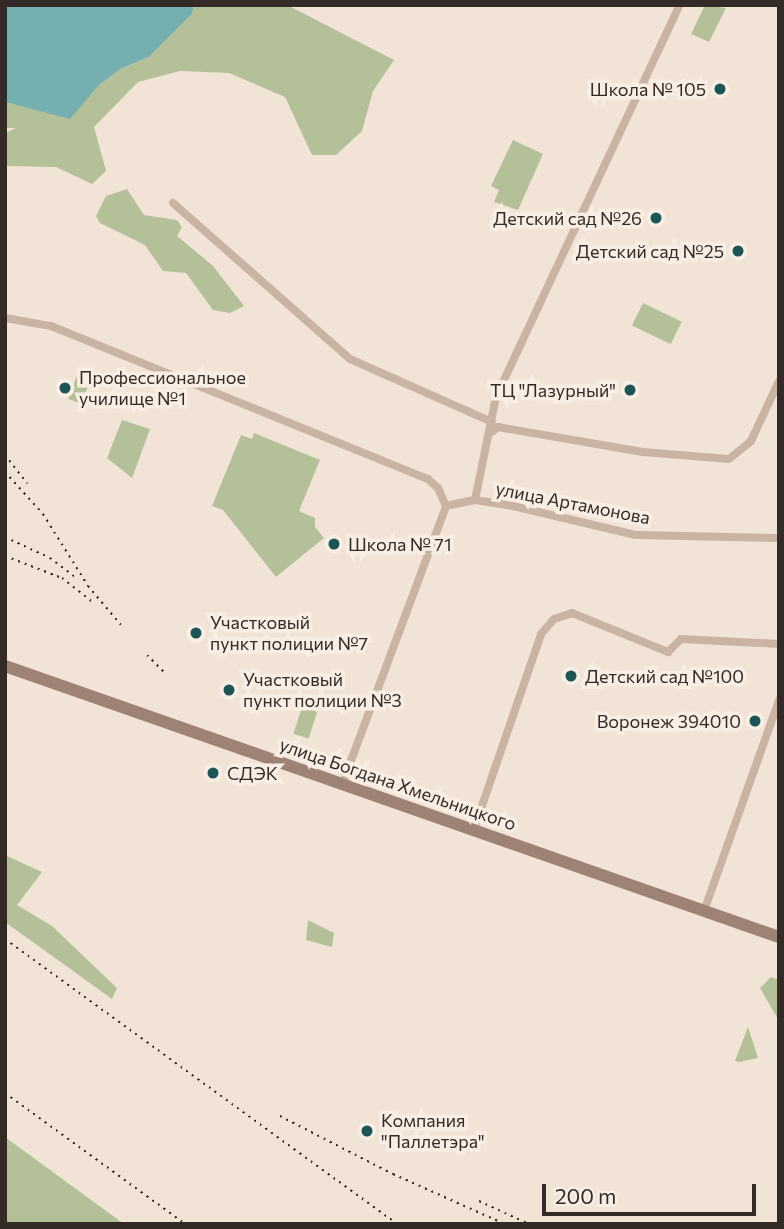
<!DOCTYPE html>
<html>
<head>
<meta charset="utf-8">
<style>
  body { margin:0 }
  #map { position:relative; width:784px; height:1229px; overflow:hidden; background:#f1e4d7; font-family:Commissioner,sans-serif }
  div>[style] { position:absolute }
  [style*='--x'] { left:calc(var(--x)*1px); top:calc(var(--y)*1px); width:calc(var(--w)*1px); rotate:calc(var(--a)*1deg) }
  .green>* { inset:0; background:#b4c098; transform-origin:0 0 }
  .water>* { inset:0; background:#76afaf }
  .minor>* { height:8px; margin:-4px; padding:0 4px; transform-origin:4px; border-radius:4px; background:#c9b3a4 }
  .secondary>* { height:12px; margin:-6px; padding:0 6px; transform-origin:6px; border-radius:6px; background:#9d8275 }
  .rail>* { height:2px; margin-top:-1px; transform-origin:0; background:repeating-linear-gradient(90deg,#342a26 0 2px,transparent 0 7px) }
  .dots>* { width:19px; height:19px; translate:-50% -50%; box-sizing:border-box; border:4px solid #f9eee4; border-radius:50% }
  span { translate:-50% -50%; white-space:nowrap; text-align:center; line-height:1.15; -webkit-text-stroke:7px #f9eee4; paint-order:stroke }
  .poi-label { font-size:18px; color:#342a26 }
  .right { translate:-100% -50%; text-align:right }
  .left { translate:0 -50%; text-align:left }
  .street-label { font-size:18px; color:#342a26 }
  .frame { position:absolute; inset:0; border:7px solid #342a26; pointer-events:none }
  .scale { position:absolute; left:542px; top:1184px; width:214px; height:32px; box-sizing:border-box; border:4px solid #342a26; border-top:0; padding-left:9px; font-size:21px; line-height:24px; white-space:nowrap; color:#342a26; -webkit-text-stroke:5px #f9eee4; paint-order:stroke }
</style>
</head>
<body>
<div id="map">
  <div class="green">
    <div style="clip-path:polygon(194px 5px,287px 5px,394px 60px,373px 91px,362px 131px,336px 155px,312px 155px,285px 97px,229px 73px,180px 71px,138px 82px,94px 127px,106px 171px,92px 184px,56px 167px,5px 166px,5px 133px,16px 128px,5px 128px,5px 102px,70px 118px,99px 85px,122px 68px,149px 57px,192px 14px)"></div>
    <div style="clip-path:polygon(705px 5px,726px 8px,709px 42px,691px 34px)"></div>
    <div style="clip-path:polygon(513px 140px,543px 154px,518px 210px,494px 202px,499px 190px,491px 186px)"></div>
    <div style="clip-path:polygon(127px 189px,144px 215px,177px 220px,182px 227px,177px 236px,213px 266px,244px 306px,230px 313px,213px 310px,186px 273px,163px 271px,145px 245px,100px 223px,96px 216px,106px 196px)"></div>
    <div style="left:643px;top:303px;width:43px;height:25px;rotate:26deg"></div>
    <div style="left:80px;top:368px;width:14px;height:33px;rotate:21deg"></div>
    <div style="clip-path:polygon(122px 420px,150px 429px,132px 478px,107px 458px)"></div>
    <div style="clip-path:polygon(254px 433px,320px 460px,299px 511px,315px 518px,315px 527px,324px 538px,276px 577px,223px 510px,212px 506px,241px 435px,252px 439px)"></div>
    <div style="left:302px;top:707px;width:16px;height:28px;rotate:18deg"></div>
    <div style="clip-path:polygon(5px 855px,42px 872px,17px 905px,52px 926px,117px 988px,112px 999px,5px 922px)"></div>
    <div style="clip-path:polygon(308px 920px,334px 933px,332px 947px,306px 940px)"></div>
    <div style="clip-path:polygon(771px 977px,779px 980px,779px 1021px,760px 988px)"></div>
    <div style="clip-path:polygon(748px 1027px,758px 1058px,739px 1062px,735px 1061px)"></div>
    <div style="clip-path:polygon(5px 1137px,124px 1224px,5px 1224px)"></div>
  </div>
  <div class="water">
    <div style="clip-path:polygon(5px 5px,194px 5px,192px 14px,149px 57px,122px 68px,99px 85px,70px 119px,5px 102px)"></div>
  </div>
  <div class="minor">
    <div style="--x:173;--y:203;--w:236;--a:41.4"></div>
    <div style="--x:350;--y:359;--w:155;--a:23.9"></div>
    <div style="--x:5;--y:318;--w:47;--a:9.9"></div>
    <div style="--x:51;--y:326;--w:407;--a:22.1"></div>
    <div style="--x:428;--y:479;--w:13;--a:42"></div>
    <div style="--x:438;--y:488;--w:20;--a:66"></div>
    <div style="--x:490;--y:433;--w:10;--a:-37"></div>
    <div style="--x:498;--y:427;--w:147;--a:9.8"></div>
    <div style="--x:643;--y:452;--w:86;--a:4.7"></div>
    <div style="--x:729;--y:459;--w:28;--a:-39"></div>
    <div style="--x:751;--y:441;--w:66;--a:-65"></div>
    <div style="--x:475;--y:500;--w:105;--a:-78.5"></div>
    <div style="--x:496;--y:397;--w:433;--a:-64.9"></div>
    <div style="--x:343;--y:782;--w:295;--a:-69.5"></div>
    <div style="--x:446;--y:506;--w:30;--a:-12"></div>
    <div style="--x:475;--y:500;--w:38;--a:9"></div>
    <div style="--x:513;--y:506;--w:126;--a:13.3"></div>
    <div style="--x:636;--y:535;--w:143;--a:1.2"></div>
    <div style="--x:474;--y:829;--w:206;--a:-71"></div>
    <div style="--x:541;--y:634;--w:20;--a:-49"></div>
    <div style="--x:554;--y:619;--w:19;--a:-18"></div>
    <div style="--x:572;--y:613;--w:104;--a:22.1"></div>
    <div style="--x:668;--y:652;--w:18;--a:-45"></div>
    <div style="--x:681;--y:639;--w:98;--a:2.9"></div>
    <div style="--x:704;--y:911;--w:224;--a:-70.4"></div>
  </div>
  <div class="secondary">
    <div style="--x:5;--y:666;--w:820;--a:19.3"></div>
  </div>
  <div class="rail">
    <div style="--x:5;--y:455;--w:36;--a:52"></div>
    <div style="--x:5;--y:472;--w:57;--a:47.9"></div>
    <div style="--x:43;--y:514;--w:85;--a:58"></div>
    <div style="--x:88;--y:586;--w:51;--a:49.8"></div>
    <div style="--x:5;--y:537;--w:50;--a:25"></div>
    <div style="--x:50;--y:558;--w:34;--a:37"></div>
    <div style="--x:5;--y:556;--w:61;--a:21.1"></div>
    <div style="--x:62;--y:578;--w:41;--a:38"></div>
    <div style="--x:147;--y:655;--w:24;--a:45"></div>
    <div style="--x:5;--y:939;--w:485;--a:36"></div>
    <div style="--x:5;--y:1093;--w:223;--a:36"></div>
    <div style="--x:280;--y:1116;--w:127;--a:27.2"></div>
    <div style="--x:393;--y:1174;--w:123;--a:24.1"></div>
    <div style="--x:479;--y:1201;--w:55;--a:24.7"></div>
  </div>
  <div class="dots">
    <div style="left:720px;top:89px;background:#1b5556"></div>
    <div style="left:656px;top:218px;background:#1b5556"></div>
    <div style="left:738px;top:251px;background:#1b5556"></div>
    <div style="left:65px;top:388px;background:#1b5556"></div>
    <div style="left:630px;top:390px;background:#1b5556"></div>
    <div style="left:334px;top:544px;background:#1b5556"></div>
    <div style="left:196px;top:633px;background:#1b5556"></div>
    <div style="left:571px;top:676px;background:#1b5556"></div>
    <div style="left:229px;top:690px;background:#1b5556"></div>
    <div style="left:755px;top:721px;background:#1b5556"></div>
    <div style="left:213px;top:773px;background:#1b5556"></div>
    <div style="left:367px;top:1131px;background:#1b5556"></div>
  </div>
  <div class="poi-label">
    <span class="right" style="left:706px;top:89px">Школа № 105</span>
    <span class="right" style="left:642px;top:218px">Детский сад №26</span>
    <span class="right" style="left:724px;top:251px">Детский сад №25</span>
    <span class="left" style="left:79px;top:388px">Профессиональное<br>училище №1</span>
    <span class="right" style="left:616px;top:390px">ТЦ "Лазурный"</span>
    <span class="left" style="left:348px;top:544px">Школа № 71</span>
    <span class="left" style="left:210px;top:633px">Участковый<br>пункт полиции №7</span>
    <span class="left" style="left:585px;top:676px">Детский сад №100</span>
    <span class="left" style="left:243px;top:690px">Участковый<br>пункт полиции №3</span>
    <span class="right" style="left:741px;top:721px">Воронеж 394010</span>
    <span class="left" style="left:227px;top:773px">СДЭК</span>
    <span class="left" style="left:381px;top:1131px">Компания<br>"Паллетэра"</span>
  </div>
  <div class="street-label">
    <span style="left:573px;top:503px;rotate:11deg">улица Артамонова</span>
    <span style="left:398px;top:784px;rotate:19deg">улица Богдана Хмельницкого</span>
  </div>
  <div class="frame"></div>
  <div class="scale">200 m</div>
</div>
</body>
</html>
